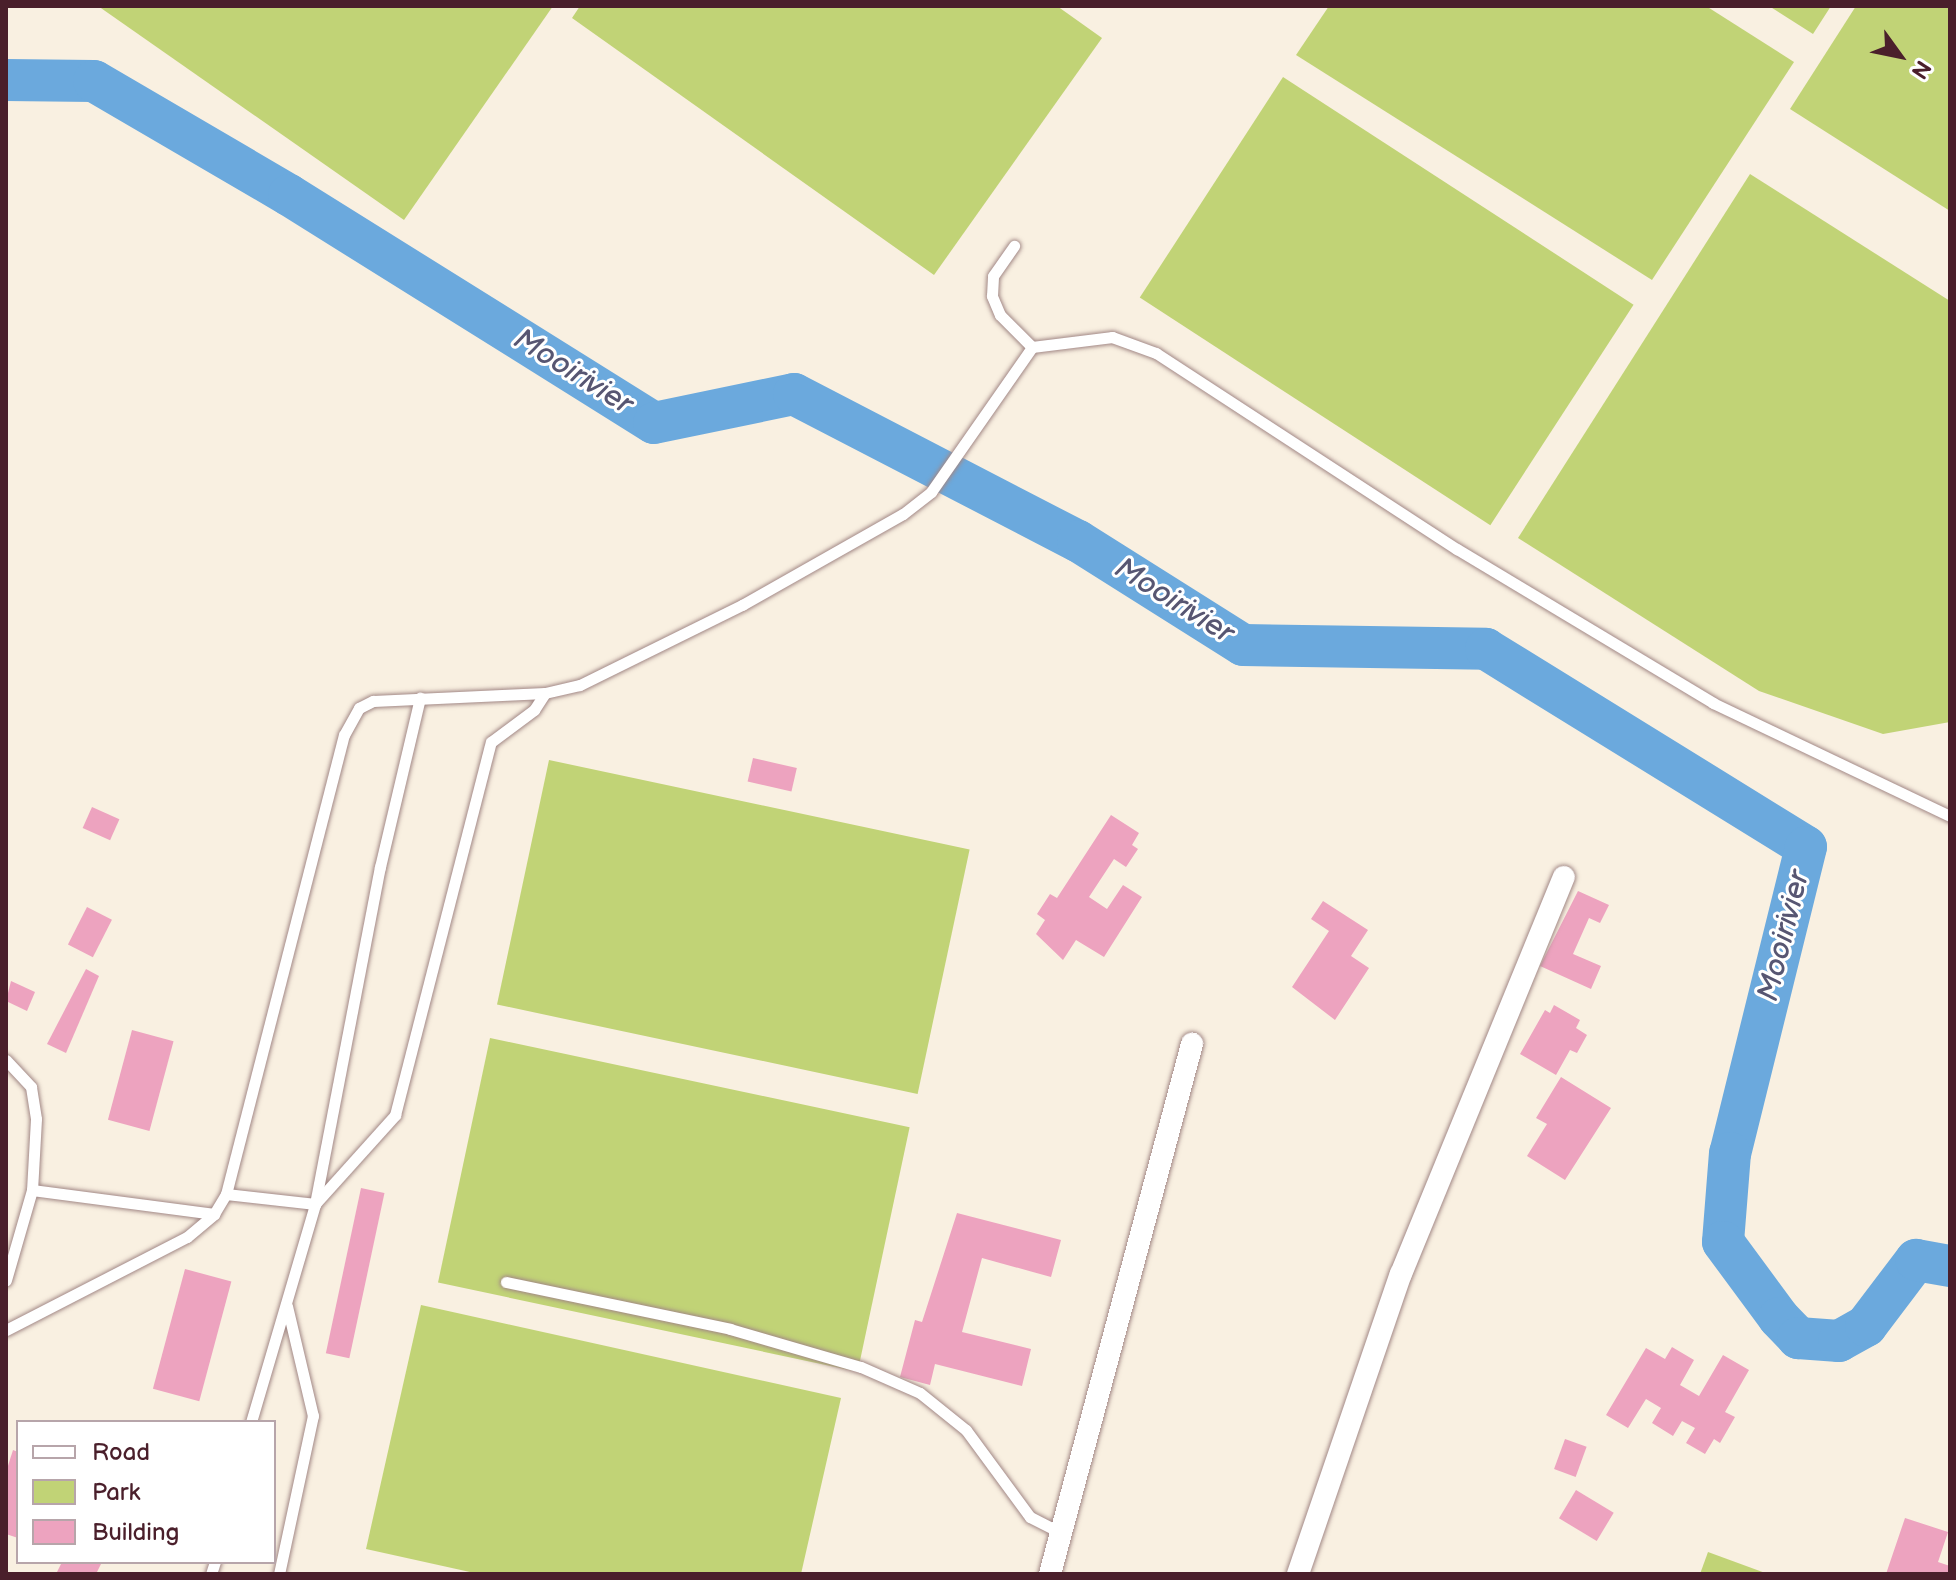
<!DOCTYPE html>
<html>
<head>
<meta charset="utf-8">
<style>
  body { margin:0 }
  #map { position:relative; width:1956px; height:1580px; overflow:hidden; background:#f9f0e1; font-family:"Balsamiq Sans",sans-serif }
  div>[style] { position:absolute }
  [style*='--x'] { left:calc(var(--x)*1px); top:calc(var(--y)*1px); width:calc(var(--w)*1px); rotate:calc(var(--a)*1deg) }
  .green>* { inset:0; background:#c1d376; transform-origin:0 0 }
  .river>* { height:42px; margin:-21px; padding:0 21px; transform-origin:21px; border-radius:21px; background:#6ba9dd }
  .building>* { inset:0; background:#eda3bf; transform-origin:0 0 }
  .roads { filter:drop-shadow(0 0 2px #a28886) drop-shadow(0 0 2px #a28886) }
  .lane>* { height:11px; margin:-5.5px; padding:0 5.5px; transform-origin:5.5px; border-radius:5.5px; background:#fff }
  .street>* { height:22px; margin:-11px; padding:0 11px; transform-origin:11px; border-radius:11px; background:#fff }
  span { translate:-50% -50%; white-space:nowrap; text-align:center; line-height:1.15; -webkit-text-stroke:6px #fff; paint-order:stroke }
  .water-label { font-size:30px; color:#575672; font-style:italic }
  .frame { position:absolute; inset:0; border:8px solid #4a1f2b; pointer-events:none }
  .legend { position:absolute; left:16px; top:1420px; width:260px; height:144px; box-sizing:border-box; background:#fff; border:2px solid #b7a5aa; margin:0; padding:10px 14px; list-style:none; font-size:24px; color:#4a1f2b }
  .legend li { display:flex; align-items:center; gap:16px; height:40px }
  .legend b { width:40px; border:2px solid #b7a5aa }
  .north { position:absolute; left:1860px; top:16px; width:80px; height:80px; -webkit-text-stroke:6px #fff; paint-order:stroke; rotate:123deg; font-size:22px; font-weight:700; line-height:32px; text-align:center; color:#4a1f2b }
  .north::after { content:''; display:block; margin:auto; width:28px; height:36px; background:#4a1f2b; clip-path:polygon(50% 0,100% 100%,50% 72%,0 100%) }
</style>
</head>
<body>
<div id="map">
  <div class="green">
    <div style="clip-path:polygon(98px 6px,553px 6px,404px 220px)"></div>
    <div style="clip-path:polygon(580px 6px,1057px 6px,1102px 38px,934px 275px,572px 18px)"></div>
    <div style="clip-path:polygon(1329px 6px,1706px 6px,1794px 62px,1652px 280px,1296px 55px)"></div>
    <div style="clip-path:polygon(1769px 6px,1831px 6px,1813px 34px)"></div>
    <div style="clip-path:polygon(1856px 6px,1950px 6px,1950px 211px,1790px 109px)"></div>
    <div style="left:1283px;top:77px;width:418px;height:263px;rotate:33deg"></div>
    <div style="clip-path:polygon(1750px 174px,1950px 301px,1950px 722px,1883px 734px,1759px 691px,1518px 538px)"></div>
    <div style="left:549px;top:760px;width:430px;height:250px;rotate:12deg"></div>
    <div style="left:490px;top:1038px;width:429px;height:250px;rotate:12deg"></div>
    <div style="clip-path:polygon(421px 1305px,841px 1398px,801px 1574px,479px 1574px,366px 1549px)"></div>
    <div style="clip-path:polygon(1708px 1552px,1768px 1574px,1700px 1574px)"></div>
  </div>
  <div class="river">
    <div style="--x:6;--y:80;--w:88;--a:0.7"></div>
    <div style="--x:94;--y:81;--w:226;--a:30.3"></div>
    <div style="--x:289;--y:195;--w:430;--a:32"></div>
    <div style="--x:654;--y:423;--w:143;--a:-11.7"></div>
    <div style="--x:794;--y:394;--w:320;--a:27.4"></div>
    <div style="--x:1078;--y:541;--w:195;--a:32.2"></div>
    <div style="--x:1243;--y:645;--w:243;--a:0.9"></div>
    <div style="--x:1486;--y:649;--w:376;--a:31.7"></div>
    <div style="--x:1806;--y:847;--w:315;--a:103.9"></div>
    <div style="--x:1730;--y:1153;--w:89;--a:94.5"></div>
    <div style="--x:1723;--y:1242;--w:94;--a:53.6"></div>
    <div style="--x:1779;--y:1318;--w:28;--a:46"></div>
    <div style="--x:1798;--y:1338;--w:41;--a:4.2"></div>
    <div style="--x:1839;--y:1341;--w:31;--a:-29"></div>
    <div style="--x:1866;--y:1326;--w:83;--a:-52.9"></div>
    <div style="--x:1916;--y:1260;--w:35;--a:10"></div>
  </div>
  <div class="building">
    <div style="left:753px;top:758px;width:45px;height:24px;rotate:13deg"></div>
    <div style="left:92px;top:807px;width:30px;height:23px;rotate:24deg"></div>
    <div style="clip-path:polygon(1111px 815px,1139px 833px,1132px 845px,1138px 849px,1126px 867px,1114px 859px,1089px 897px,1107px 909px,1123px 885px,1142px 897px,1104px 957px,1076px 940px,1063px 960px,1036px 934px,1045px 920px,1037px 914px,1050px 894px,1057px 898px)"></div>
    <div style="clip-path:polygon(1578px 891px,1609px 905px,1600px 923px,1589px 918px,1573px 954px,1601px 966px,1591px 989px,1540px 966px)"></div>
    <div style="clip-path:polygon(1323px 901px,1368px 930px,1351px 956px,1369px 968px,1335px 1020px,1292px 987px,1329px 931px,1311px 919px)"></div>
    <div style="left:87px;top:907px;width:28px;height:42px;rotate:27deg"></div>
    <div style="clip-path:polygon(86px 969px,99px 976px,66px 1053px,47px 1044px)"></div>
    <div style="clip-path:polygon(11px 981px,35px 992px,27px 1011px,6px 1001px)"></div>
    <div style="clip-path:polygon(1554px 1005px,1580px 1020px,1576px 1028px,1587px 1035px,1577px 1053px,1570px 1050px,1556px 1075px,1520px 1054px,1545px 1010px,1550px 1013px)"></div>
    <div style="left:132px;top:1030px;width:43px;height:93px;rotate:15deg"></div>
    <div style="clip-path:polygon(1561px 1077px,1611px 1108px,1565px 1180px,1527px 1156px,1547px 1124px,1536px 1118px)"></div>
    <div style="left:361px;top:1188px;width:24px;height:169px;rotate:12deg"></div>
    <div style="clip-path:polygon(957px 1213px,1061px 1240px,1051px 1277px,982px 1258px,962px 1332px,1031px 1349px,1022px 1386px,935px 1364px,930px 1385px,900px 1377px,915px 1320px,922px 1322px)"></div>
    <div style="left:185px;top:1269px;width:48px;height:124px;rotate:15deg"></div>
    <div style="clip-path:polygon(1672px 1347px,1694px 1360px,1680px 1385px,1699px 1396px,1723px 1355px,1749px 1370px,1725px 1412px,1735px 1417px,1720px 1443px,1714px 1439px,1705px 1454px,1686px 1443px,1695px 1428px,1682px 1421px,1673px 1436px,1652px 1423px,1661px 1408px,1646px 1399px,1628px 1428px,1606px 1415px,1646px 1348px,1665px 1359px)"></div>
    <div style="left:1565px;top:1439px;width:23px;height:32px;rotate:20deg"></div>
    <div style="clip-path:polygon(13px 1450px,18px 1452px,18px 1538px,6px 1534px,6px 1472px)"></div>
    <div style="left:1576px;top:1490px;width:44px;height:33px;rotate:31deg"></div>
    <div style="clip-path:polygon(1905px 1518px,1948px 1532px,1938px 1562px,1950px 1566px,1950px 1574px,1886px 1574px)"></div>
    <div style="clip-path:polygon(62px 1562px,102px 1562px,96px 1574px,56px 1574px)"></div>
  </div>
  <div class="roads">
    <div class="lane">
      <div style="--x:1032;--y:347;--w:81;--a:-7.1"></div>
      <div style="--x:1112;--y:337;--w:47;--a:20"></div>
      <div style="--x:1156;--y:353;--w:359;--a:33.1"></div>
      <div style="--x:1457;--y:549;--w:299;--a:31"></div>
      <div style="--x:1713;--y:703;--w:263;--a:25.5"></div>
      <div style="--x:6;--y:1060;--w:37;--a:47"></div>
      <div style="--x:31;--y:1087;--w:32;--a:81"></div>
      <div style="--x:36;--y:1119;--w:71;--a:93.2"></div>
      <div style="--x:32;--y:1190;--w:94;--a:106.1"></div>
      <div style="--x:32;--y:1190;--w:184;--a:7.5"></div>
      <div style="--x:226;--y:1194;--w:90;--a:6.4"></div>
      <div style="--x:315;--y:1204;--w:120;--a:-48"></div>
      <div style="--x:395;--y:1115;--w:385;--a:-75.6"></div>
      <div style="--x:491;--y:742;--w:54;--a:-36.7"></div>
      <div style="--x:534;--y:710;--w:20;--a:-57"></div>
      <div style="--x:506;--y:1282;--w:229;--a:11.8"></div>
      <div style="--x:730;--y:1329;--w:136;--a:16.2"></div>
      <div style="--x:861;--y:1367;--w:64;--a:23.8"></div>
      <div style="--x:920;--y:1393;--w:59;--a:38.8"></div>
      <div style="--x:966;--y:1430;--w:108;--a:53.7"></div>
      <div style="--x:1030;--y:1517;--w:35;--a:27"></div>
      <div style="--x:6;--y:1330;--w:203;--a:-27.2"></div>
      <div style="--x:187;--y:1237;--w:35;--a:-40"></div>
      <div style="--x:214;--y:1214;--w:23;--a:-59"></div>
      <div style="--x:226;--y:1194;--w:474;--a:-75.6"></div>
      <div style="--x:344;--y:735;--w:31;--a:-61"></div>
      <div style="--x:359;--y:708;--w:16;--a:-27"></div>
      <div style="--x:373;--y:701;--w:172;--a:-2.7"></div>
      <div style="--x:545;--y:693;--w:36;--a:-13"></div>
      <div style="--x:580;--y:685;--w:181;--a:-26.3"></div>
      <div style="--x:742;--y:605;--w:185;--a:-29.5"></div>
      <div style="--x:903;--y:514;--w:36;--a:-38"></div>
      <div style="--x:931;--y:492;--w:177;--a:-55.1"></div>
      <div style="--x:1032;--y:347;--w:45;--a:-135"></div>
      <div style="--x:1000;--y:315;--w:21;--a:-113"></div>
      <div style="--x:992;--y:296;--w:20;--a:-87"></div>
      <div style="--x:993;--y:276;--w:37;--a:-55"></div>
      <div style="--x:251;--y:1422;--w:227;--a:-73.6"></div>
      <div style="--x:315;--y:1204;--w:343;--a:-79.1"></div>
      <div style="--x:380;--y:867;--w:174;--a:-76.7"></div>
      <div style="--x:211;--y:1574;--w:13;--a:-72"></div>
      <div style="--x:279;--y:1574;--w:162;--a:-77.9"></div>
      <div style="--x:313;--y:1416;--w:113;--a:-103.3"></div>
    </div>
    <div class="street">
      <div style="--x:1050;--y:1574;--w:549;--a:-75"></div>
      <div style="--x:1298;--y:1574;--w:317;--a:-71.1"></div>
      <div style="--x:1401;--y:1274;--w:429;--a:-67.7"></div>
    </div>
  </div>
  <div class="water-label">
    <span style="left:573px;top:372px;rotate:32deg">Mooirivier</span>
    <span style="left:1174px;top:601px;rotate:32deg">Mooirivier</span>
    <span style="left:1784px;top:936px;rotate:-76deg">Mooirivier</span>
  </div>
  <div class="frame"></div>
  <ul class="legend">
  <li><b style="height:10px;background:#fff"></b>Road</li>
  <li><b style="height:22px;background:#c1d376"></b>Park</li>
  <li><b style="height:22px;background:#eda3bf"></b>Building</li>
  </ul>
  <div class="north">N</div>
</div>
</body>
</html>
